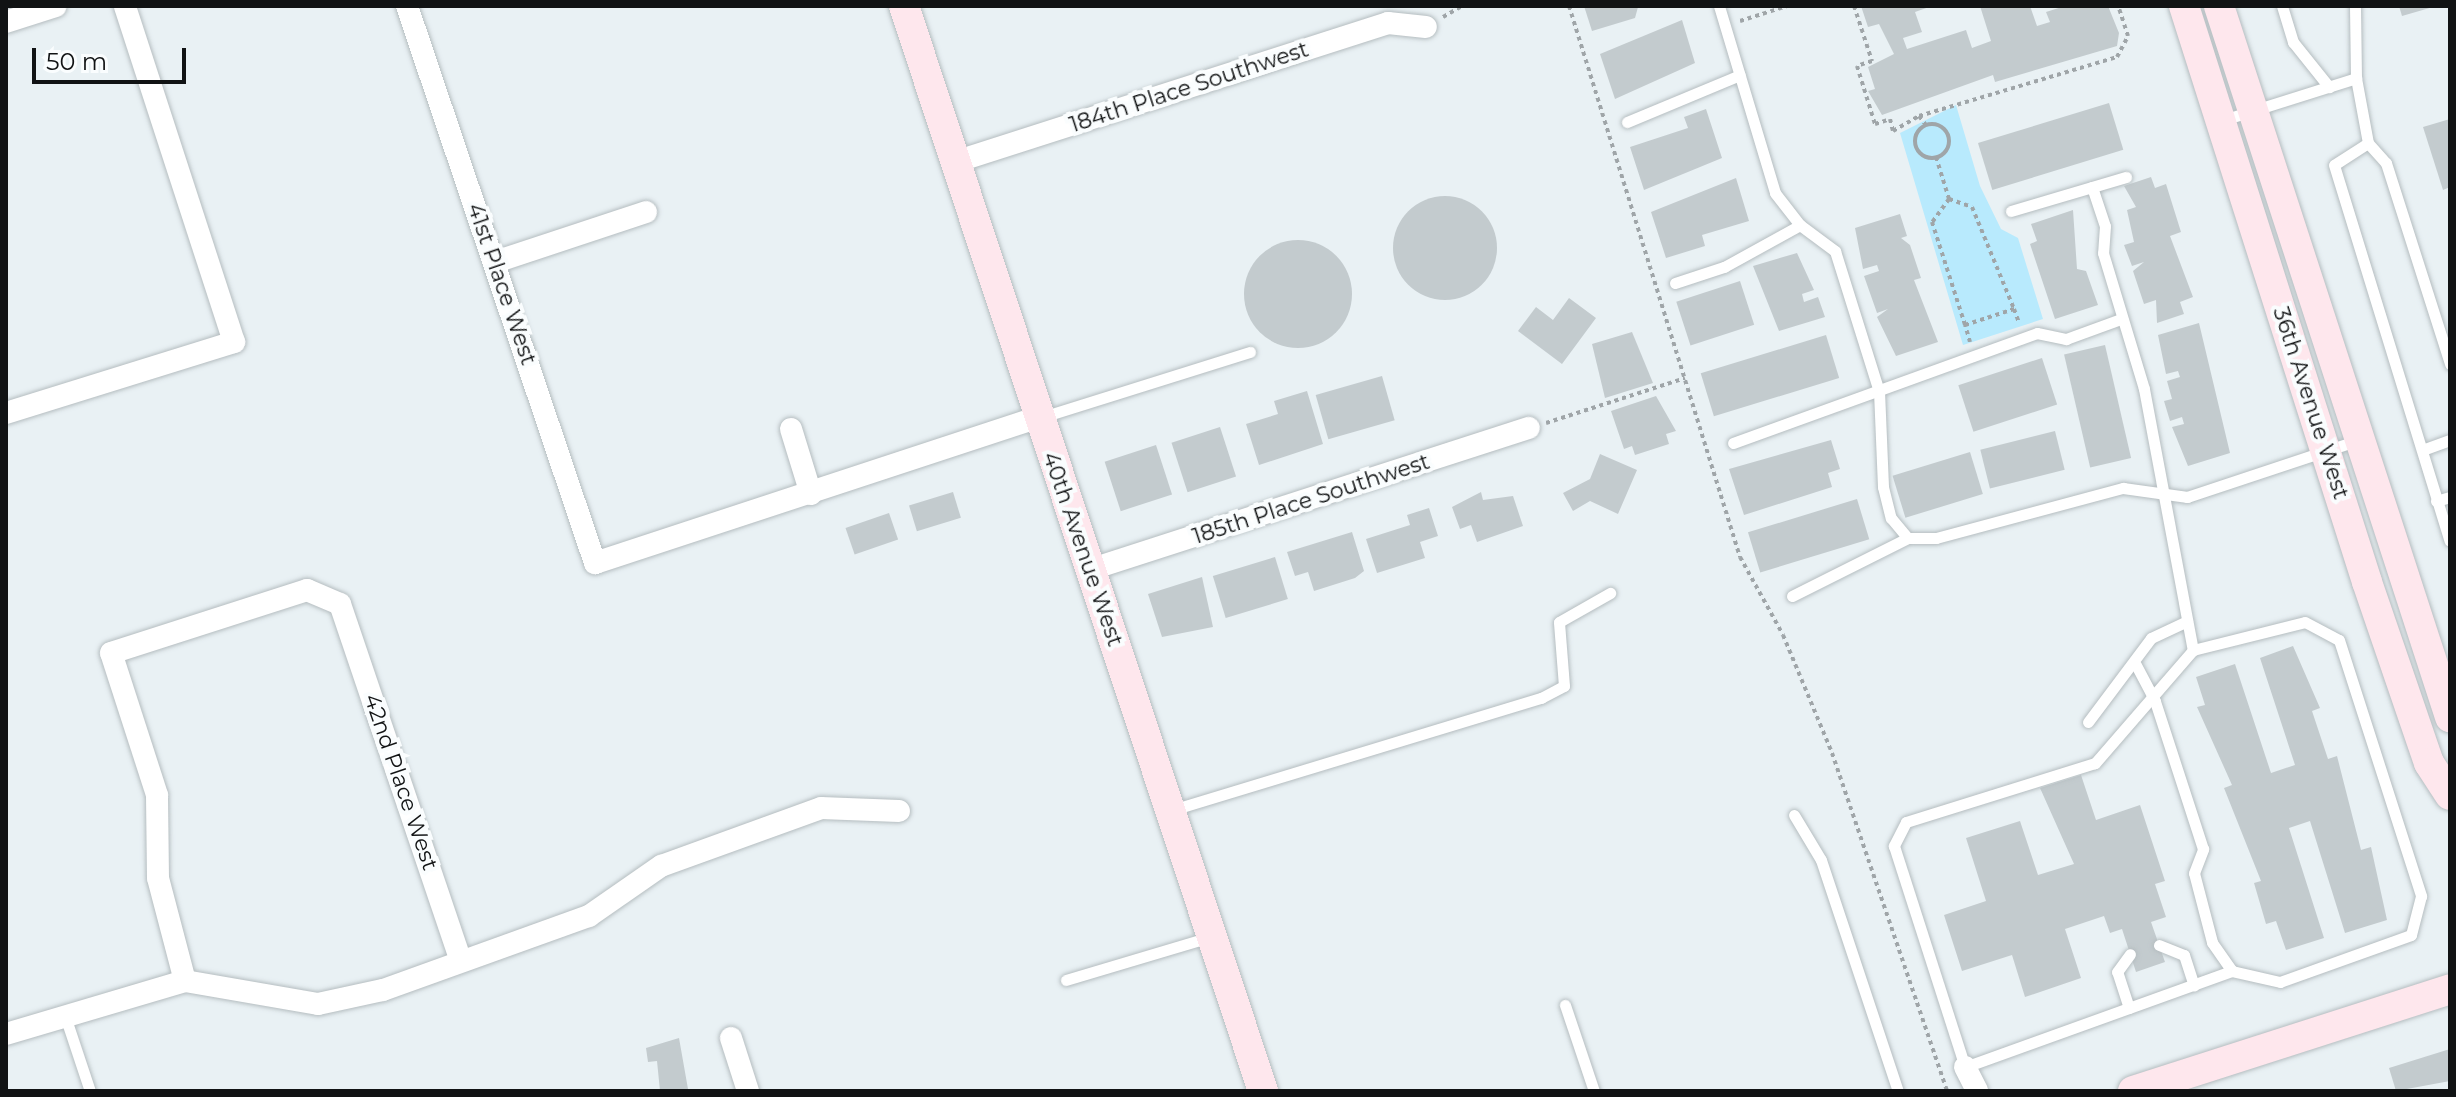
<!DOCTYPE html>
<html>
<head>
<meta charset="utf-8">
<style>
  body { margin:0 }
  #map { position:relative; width:2456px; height:1097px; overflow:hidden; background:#e9f1f4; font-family:Montserrat,sans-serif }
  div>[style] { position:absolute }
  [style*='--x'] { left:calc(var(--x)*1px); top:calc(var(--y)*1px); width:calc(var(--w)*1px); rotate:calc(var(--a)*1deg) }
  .green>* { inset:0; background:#b8eafd }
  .building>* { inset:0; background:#c3cbce; transform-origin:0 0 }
  .round { border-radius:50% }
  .path>* { height:4px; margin-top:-2px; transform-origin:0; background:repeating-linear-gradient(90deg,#9fa5a8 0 4px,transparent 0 8px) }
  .path>.ring { margin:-2px; padding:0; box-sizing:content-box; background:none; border:4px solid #9fa5a8; border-radius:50% }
  .roads { filter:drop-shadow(0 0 2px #b5bdc0) drop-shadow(0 0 2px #b5bdc0) }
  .lane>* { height:11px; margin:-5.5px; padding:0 5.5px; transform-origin:5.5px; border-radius:5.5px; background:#fff }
  .street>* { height:22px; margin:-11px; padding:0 11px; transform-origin:11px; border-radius:11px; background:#fff }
  .secondary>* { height:30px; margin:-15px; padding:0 15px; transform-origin:15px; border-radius:15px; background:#fee7ed }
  span { translate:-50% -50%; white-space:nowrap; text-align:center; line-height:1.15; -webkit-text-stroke:8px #fafdfe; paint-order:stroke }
  .street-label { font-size:22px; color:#111314 }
  .frame { position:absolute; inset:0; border:8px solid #111314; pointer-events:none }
  .scale { position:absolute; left:32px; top:48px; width:154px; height:36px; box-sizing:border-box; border:4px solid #111314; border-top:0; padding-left:10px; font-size:24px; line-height:28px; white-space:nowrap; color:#111314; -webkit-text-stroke:6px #fafdfe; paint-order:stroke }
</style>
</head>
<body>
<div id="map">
  <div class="green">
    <div style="clip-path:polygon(1956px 105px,1980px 186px,2001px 229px,2018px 238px,2043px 319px,1963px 345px,1900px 133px)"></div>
  </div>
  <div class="building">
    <div style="clip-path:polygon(1584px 6px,1638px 6px,1638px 7px,1635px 18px,1592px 31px)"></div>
    <div style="clip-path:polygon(1861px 6px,1932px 6px,1915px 12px,1922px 32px,1903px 38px,1907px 49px,1966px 30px,1972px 48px,1991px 41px,1980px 6px,2030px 6px,2037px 26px,2050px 22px,2046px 12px,2065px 6px,2108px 6px,2119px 33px,2117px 46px,1995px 82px,1993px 75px,1882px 115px,1868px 91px,1875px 89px,1868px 67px,1894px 54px,1879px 24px,1868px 27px)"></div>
    <div style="clip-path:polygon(2399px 6px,2433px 6px,2433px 7px,2402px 16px)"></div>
    <div style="clip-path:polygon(1682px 20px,1695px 63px,1615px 99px,1600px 54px)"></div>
    <div style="left:2109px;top:103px;width:49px;height:137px;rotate:73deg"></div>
    <div style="clip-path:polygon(1706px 109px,1722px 158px,1644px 190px,1630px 147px,1688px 128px,1684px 117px)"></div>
    <div style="clip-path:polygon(2450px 119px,2450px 187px,2443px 190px,2423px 127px)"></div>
    <div style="clip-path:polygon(2151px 177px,2155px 188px,2166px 184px,2181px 232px,2170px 236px,2193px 297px,2180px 302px,2184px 314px,2157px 323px,2156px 300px,2144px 304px,2133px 271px,2144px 262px,2132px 266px,2124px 245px,2134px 242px,2127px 210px,2136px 207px,2124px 186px)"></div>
    <div style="clip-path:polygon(1736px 178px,1749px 221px,1702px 235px,1705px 246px,1666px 258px,1651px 212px)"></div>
    <div class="round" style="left:1393px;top:196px;width:104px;height:104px"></div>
    <div style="clip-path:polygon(2073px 210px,2077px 269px,2086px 271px,2098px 305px,2055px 319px,2030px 244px,2037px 241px,2031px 224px)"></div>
    <div style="clip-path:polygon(1900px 214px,1907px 236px,1901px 238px,1910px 245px,1921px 278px,1914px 280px,1938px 342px,1896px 356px,1877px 317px,1888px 309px,1877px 313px,1864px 276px,1879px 271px,1877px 265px,1863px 269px,1855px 228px)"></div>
    <div class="round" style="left:1244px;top:240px;width:108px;height:108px"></div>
    <div style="clip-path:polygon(1797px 253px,1814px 290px,1802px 294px,1804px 302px,1818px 297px,1825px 317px,1779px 331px,1753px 266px)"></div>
    <div style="left:1740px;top:281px;width:46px;height:67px;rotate:72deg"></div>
    <div style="clip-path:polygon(1569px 298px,1596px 318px,1562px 364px,1518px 331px,1536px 307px,1553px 320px)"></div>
    <div style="clip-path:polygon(2199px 323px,2230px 453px,2188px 466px,2172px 427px,2184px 424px,2182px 417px,2170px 421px,2164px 401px,2172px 399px,2167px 381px,2180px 377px,2178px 371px,2166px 374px,2158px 335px)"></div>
    <div style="clip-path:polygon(1632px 332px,1653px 383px,1605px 398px,1592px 344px)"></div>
    <div style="left:1826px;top:335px;width:45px;height:131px;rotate:73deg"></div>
    <div style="left:2105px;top:345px;width:116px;height:42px;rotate:77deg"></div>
    <div style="left:2042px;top:358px;width:49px;height:88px;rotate:72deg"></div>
    <div style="left:1382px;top:376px;width:46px;height:69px;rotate:74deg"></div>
    <div style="clip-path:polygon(1307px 391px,1323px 444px,1259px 465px,1246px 424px,1278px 414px,1274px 401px)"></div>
    <div style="clip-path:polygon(1656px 396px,1676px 431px,1666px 434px,1669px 444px,1635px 455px,1632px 446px,1624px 449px,1611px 411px)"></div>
    <div style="left:1220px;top:427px;width:52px;height:51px;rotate:72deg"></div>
    <div style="left:2055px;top:431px;width:40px;height:77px;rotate:76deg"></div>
    <div style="clip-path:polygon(1831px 440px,1840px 469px,1828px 473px,1832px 487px,1744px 515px,1729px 469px)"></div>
    <div style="left:1156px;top:445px;width:52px;height:54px;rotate:72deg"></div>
    <div style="left:1970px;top:452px;width:44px;height:81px;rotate:73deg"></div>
    <div style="clip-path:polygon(1600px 454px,1637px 470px,1618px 514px,1590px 501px,1573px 511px,1563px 493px,1590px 479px)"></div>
    <div style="left:953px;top:492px;width:27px;height:46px;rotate:73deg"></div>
    <div style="clip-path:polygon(1481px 492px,1483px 500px,1513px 496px,1523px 526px,1477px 542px,1471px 525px,1460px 529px,1452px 507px)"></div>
    <div style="left:1857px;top:499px;width:42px;height:114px;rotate:73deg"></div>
    <div style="clip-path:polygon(1429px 508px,1438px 536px,1420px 542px,1425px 558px,1377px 573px,1366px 539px,1410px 525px,1407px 515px)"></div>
    <div style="left:889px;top:513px;width:28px;height:46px;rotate:71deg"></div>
    <div style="clip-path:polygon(1352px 532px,1364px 571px,1355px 578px,1314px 591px,1308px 572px,1295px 576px,1287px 552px)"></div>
    <div style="left:1275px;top:557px;width:44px;height:65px;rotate:73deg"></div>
    <div style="clip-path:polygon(1202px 577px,1213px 627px,1162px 637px,1148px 594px)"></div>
    <div style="clip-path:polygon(2293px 646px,2320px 708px,2312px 711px,2328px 759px,2337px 756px,2361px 850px,2371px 847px,2387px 920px,2345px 933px,2310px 821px,2289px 828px,2324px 938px,2286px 950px,2276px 921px,2266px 924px,2254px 883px,2261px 881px,2224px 788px,2232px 785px,2197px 707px,2205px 705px,2196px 677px,2235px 664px,2271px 773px,2295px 765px,2260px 658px)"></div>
    <div style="clip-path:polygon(2081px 775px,2096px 820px,2140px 805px,2165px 881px,2155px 884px,2166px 917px,2151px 922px,2165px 962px,2136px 972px,2122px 929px,2110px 933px,2104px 916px,2065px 929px,2081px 978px,2025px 997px,2012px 955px,1962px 971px,1944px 915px,1986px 901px,1966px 838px,2020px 821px,2038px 875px,2074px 864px,2040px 788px)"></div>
    <div style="clip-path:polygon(679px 1038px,688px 1089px,660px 1091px,657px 1061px,648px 1062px,646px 1048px)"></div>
    <div style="clip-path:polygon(2450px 1049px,2450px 1081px,2396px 1091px,2389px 1068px)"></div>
  </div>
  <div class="path">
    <div style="--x:1569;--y:6;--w:577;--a:72.76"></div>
    <div style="--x:1740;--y:557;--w:89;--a:61.1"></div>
    <div style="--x:1783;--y:635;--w:128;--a:67.4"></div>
    <div style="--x:1832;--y:753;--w:357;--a:71.2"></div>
    <div style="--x:1854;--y:6;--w:58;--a:71.9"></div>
    <div style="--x:1872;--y:61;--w:16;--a:162"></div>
    <div style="--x:1857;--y:66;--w:61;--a:72.8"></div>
    <div style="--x:1875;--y:124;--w:16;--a:-18"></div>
    <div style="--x:1890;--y:119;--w:12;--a:76"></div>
    <div style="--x:1893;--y:131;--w:30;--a:-30"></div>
    <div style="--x:1919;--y:116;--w:11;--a:52"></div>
    <div style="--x:1443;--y:17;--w:22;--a:-30"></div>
    <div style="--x:1740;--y:21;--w:49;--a:-17.7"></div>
    <div style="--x:1919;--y:116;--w:207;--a:-16.6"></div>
    <div style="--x:2117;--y:57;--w:24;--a:-62"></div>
    <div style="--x:2128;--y:36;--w:32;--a:-108"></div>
    <div class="ring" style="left:1915px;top:124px;width:30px;height:30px"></div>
    <div style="--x:1936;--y:157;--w:44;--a:72.8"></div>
    <div style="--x:1949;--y:199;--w:29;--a:126"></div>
    <div style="--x:1932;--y:222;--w:108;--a:72.2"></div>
    <div style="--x:1949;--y:199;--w:24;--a:19"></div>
    <div style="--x:1972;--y:207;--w:110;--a:67.6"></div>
    <div style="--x:1970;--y:342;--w:18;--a:-106"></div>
    <div style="--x:1965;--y:325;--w:52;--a:-18.1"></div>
    <div style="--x:2014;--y:309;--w:15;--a:70"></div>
    <div style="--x:1546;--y:423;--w:146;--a:-17.9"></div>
  </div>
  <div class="roads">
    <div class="lane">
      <div style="--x:1719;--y:6;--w:195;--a:73.3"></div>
      <div style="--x:1775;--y:193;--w:41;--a:52"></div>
      <div style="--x:1800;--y:225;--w:44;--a:36.6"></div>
      <div style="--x:1835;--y:251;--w:147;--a:72.6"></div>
      <div style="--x:1879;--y:391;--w:96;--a:87.6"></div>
      <div style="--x:1883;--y:487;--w:32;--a:76"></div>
      <div style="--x:1891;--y:518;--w:26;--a:50"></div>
      <div style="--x:2282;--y:6;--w:38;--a:73"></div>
      <div style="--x:2293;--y:42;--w:58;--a:51.3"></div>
      <div style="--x:2355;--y:6;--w:72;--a:89.2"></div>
      <div style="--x:2356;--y:78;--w:66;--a:79.5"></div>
      <div style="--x:2368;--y:143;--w:40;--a:147.1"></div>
      <div style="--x:2334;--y:165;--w:393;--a:72.9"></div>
      <div style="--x:2220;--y:121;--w:143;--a:-17.5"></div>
      <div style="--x:1627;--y:122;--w:122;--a:-22.6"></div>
      <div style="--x:2368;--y:143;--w:27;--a:48"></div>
      <div style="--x:2386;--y:163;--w:211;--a:72.3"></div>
      <div style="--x:2092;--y:187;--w:41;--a:71.6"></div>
      <div style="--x:2105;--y:226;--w:27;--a:94"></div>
      <div style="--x:2103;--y:253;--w:142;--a:73.2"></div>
      <div style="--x:2144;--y:389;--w:266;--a:79.4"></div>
      <div style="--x:2193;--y:650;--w:115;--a:-14"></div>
      <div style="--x:2305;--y:622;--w:38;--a:28"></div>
      <div style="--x:2339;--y:640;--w:269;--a:72.2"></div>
      <div style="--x:2421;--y:896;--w:40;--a:104.4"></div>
      <div style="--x:2411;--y:935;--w:139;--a:160.3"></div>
      <div style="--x:2280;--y:982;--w:49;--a:-167.1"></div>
      <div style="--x:2232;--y:971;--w:35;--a:-125"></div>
      <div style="--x:2212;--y:942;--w:71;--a:-104.6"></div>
      <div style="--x:2194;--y:873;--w:26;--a:-69"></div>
      <div style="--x:2203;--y:849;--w:156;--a:-108"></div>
      <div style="--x:2155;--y:701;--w:41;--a:-117.8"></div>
      <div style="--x:2011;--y:211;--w:120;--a:-16.5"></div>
      <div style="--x:1675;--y:283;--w:52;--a:-18.1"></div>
      <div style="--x:1724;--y:267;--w:87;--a:-28.9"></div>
      <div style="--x:1042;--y:417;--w:218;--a:-17.4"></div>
      <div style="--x:1733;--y:443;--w:323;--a:-19.9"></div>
      <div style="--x:2037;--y:333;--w:30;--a:12"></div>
      <div style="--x:2066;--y:339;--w:59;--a:-20"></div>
      <div style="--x:2425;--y:449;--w:27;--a:-20"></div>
      <div style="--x:2436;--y:501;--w:15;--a:-16"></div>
      <div style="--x:1792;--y:596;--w:130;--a:-26.6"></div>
      <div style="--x:1908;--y:538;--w:28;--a:0"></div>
      <div style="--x:1936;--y:538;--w:194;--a:-15"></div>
      <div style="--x:2123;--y:488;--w:65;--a:8"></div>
      <div style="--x:2187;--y:497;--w:180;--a:-18.4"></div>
      <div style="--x:2193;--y:650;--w:150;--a:130.9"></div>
      <div style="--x:2095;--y:763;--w:198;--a:162.7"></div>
      <div style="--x:1906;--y:822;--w:27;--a:117"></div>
      <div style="--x:1894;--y:846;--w:232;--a:72.2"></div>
      <div style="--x:1965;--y:1067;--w:284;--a:-19.8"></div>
      <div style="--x:2088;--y:722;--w:105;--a:-53.1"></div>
      <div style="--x:2151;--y:638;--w:40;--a:-25"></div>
      <div style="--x:1172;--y:810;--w:386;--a:-16.9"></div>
      <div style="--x:1541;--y:698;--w:26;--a:-28"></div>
      <div style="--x:1564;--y:686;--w:64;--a:-94.5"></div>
      <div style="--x:1559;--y:622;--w:59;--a:-29.6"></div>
      <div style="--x:1794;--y:815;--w:52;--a:59"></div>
      <div style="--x:1821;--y:860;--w:243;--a:71.6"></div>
      <div style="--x:2159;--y:945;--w:27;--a:22"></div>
      <div style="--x:2184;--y:955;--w:32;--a:72"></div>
      <div style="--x:1066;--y:980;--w:150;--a:-16.6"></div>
      <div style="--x:1565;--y:1005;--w:91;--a:71.4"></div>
      <div style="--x:2129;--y:1008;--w:38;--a:-108"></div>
      <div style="--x:2117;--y:972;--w:22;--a:-54"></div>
      <div style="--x:65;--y:1016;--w:79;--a:71.6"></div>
    </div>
    <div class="street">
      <div style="--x:407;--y:6;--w:588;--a:71.35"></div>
      <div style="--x:595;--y:563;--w:465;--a:-18.2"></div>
      <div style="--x:6;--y:22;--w:52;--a:-17.7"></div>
      <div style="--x:955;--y:162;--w:455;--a:-17.8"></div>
      <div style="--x:1388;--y:23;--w:38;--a:6"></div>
      <div style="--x:495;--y:262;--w:159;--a:-18.3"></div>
      <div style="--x:6;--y:413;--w:239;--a:-17.3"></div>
      <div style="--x:234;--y:342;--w:353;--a:-108"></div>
      <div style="--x:791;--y:429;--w:68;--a:72.9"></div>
      <div style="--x:1092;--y:569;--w:459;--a:-17.9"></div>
      <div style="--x:185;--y:981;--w:106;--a:-104.7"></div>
      <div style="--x:158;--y:878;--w:83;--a:-90.7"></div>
      <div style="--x:157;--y:795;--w:149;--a:-107.9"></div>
      <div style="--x:111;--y:653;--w:206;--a:-17.8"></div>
      <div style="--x:307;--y:590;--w:36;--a:23"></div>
      <div style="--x:340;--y:604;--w:377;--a:71.3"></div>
      <div style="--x:6;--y:1034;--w:187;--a:-16.5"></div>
      <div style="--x:185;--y:981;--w:135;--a:9.8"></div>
      <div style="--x:318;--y:1004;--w:66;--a:-12.2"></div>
      <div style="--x:383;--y:990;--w:219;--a:-19.8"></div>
      <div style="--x:589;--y:916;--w:88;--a:-34.8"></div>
      <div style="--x:661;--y:866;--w:170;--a:-19.9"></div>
      <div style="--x:821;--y:808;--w:78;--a:2.2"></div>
      <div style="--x:731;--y:1038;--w:56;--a:72.2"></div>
      <div style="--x:1965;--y:1067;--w:27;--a:63"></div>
    </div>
    <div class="secondary">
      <div style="--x:904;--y:6;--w:1143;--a:71.69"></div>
      <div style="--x:2184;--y:6;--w:604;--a:72.37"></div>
      <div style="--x:2367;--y:582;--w:191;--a:71.1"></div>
      <div style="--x:2429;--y:763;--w:38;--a:57"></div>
      <div style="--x:2219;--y:6;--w:748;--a:72"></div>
      <div style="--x:2133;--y:1091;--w:333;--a:-17.8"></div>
    </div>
  </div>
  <div class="street-label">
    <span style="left:1189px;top:87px;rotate:-18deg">184th Place Southwest</span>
    <span style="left:502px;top:284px;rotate:71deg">41st Place West</span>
    <span style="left:2311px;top:403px;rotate:72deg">36th Avenue West</span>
    <span style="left:1311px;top:499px;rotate:-18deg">185th Place Southwest</span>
    <span style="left:1083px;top:549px;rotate:71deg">40th Avenue West</span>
    <span style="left:401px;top:782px;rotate:71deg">42nd Place West</span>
  </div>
  <div class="frame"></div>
  <div class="scale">50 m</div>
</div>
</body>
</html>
